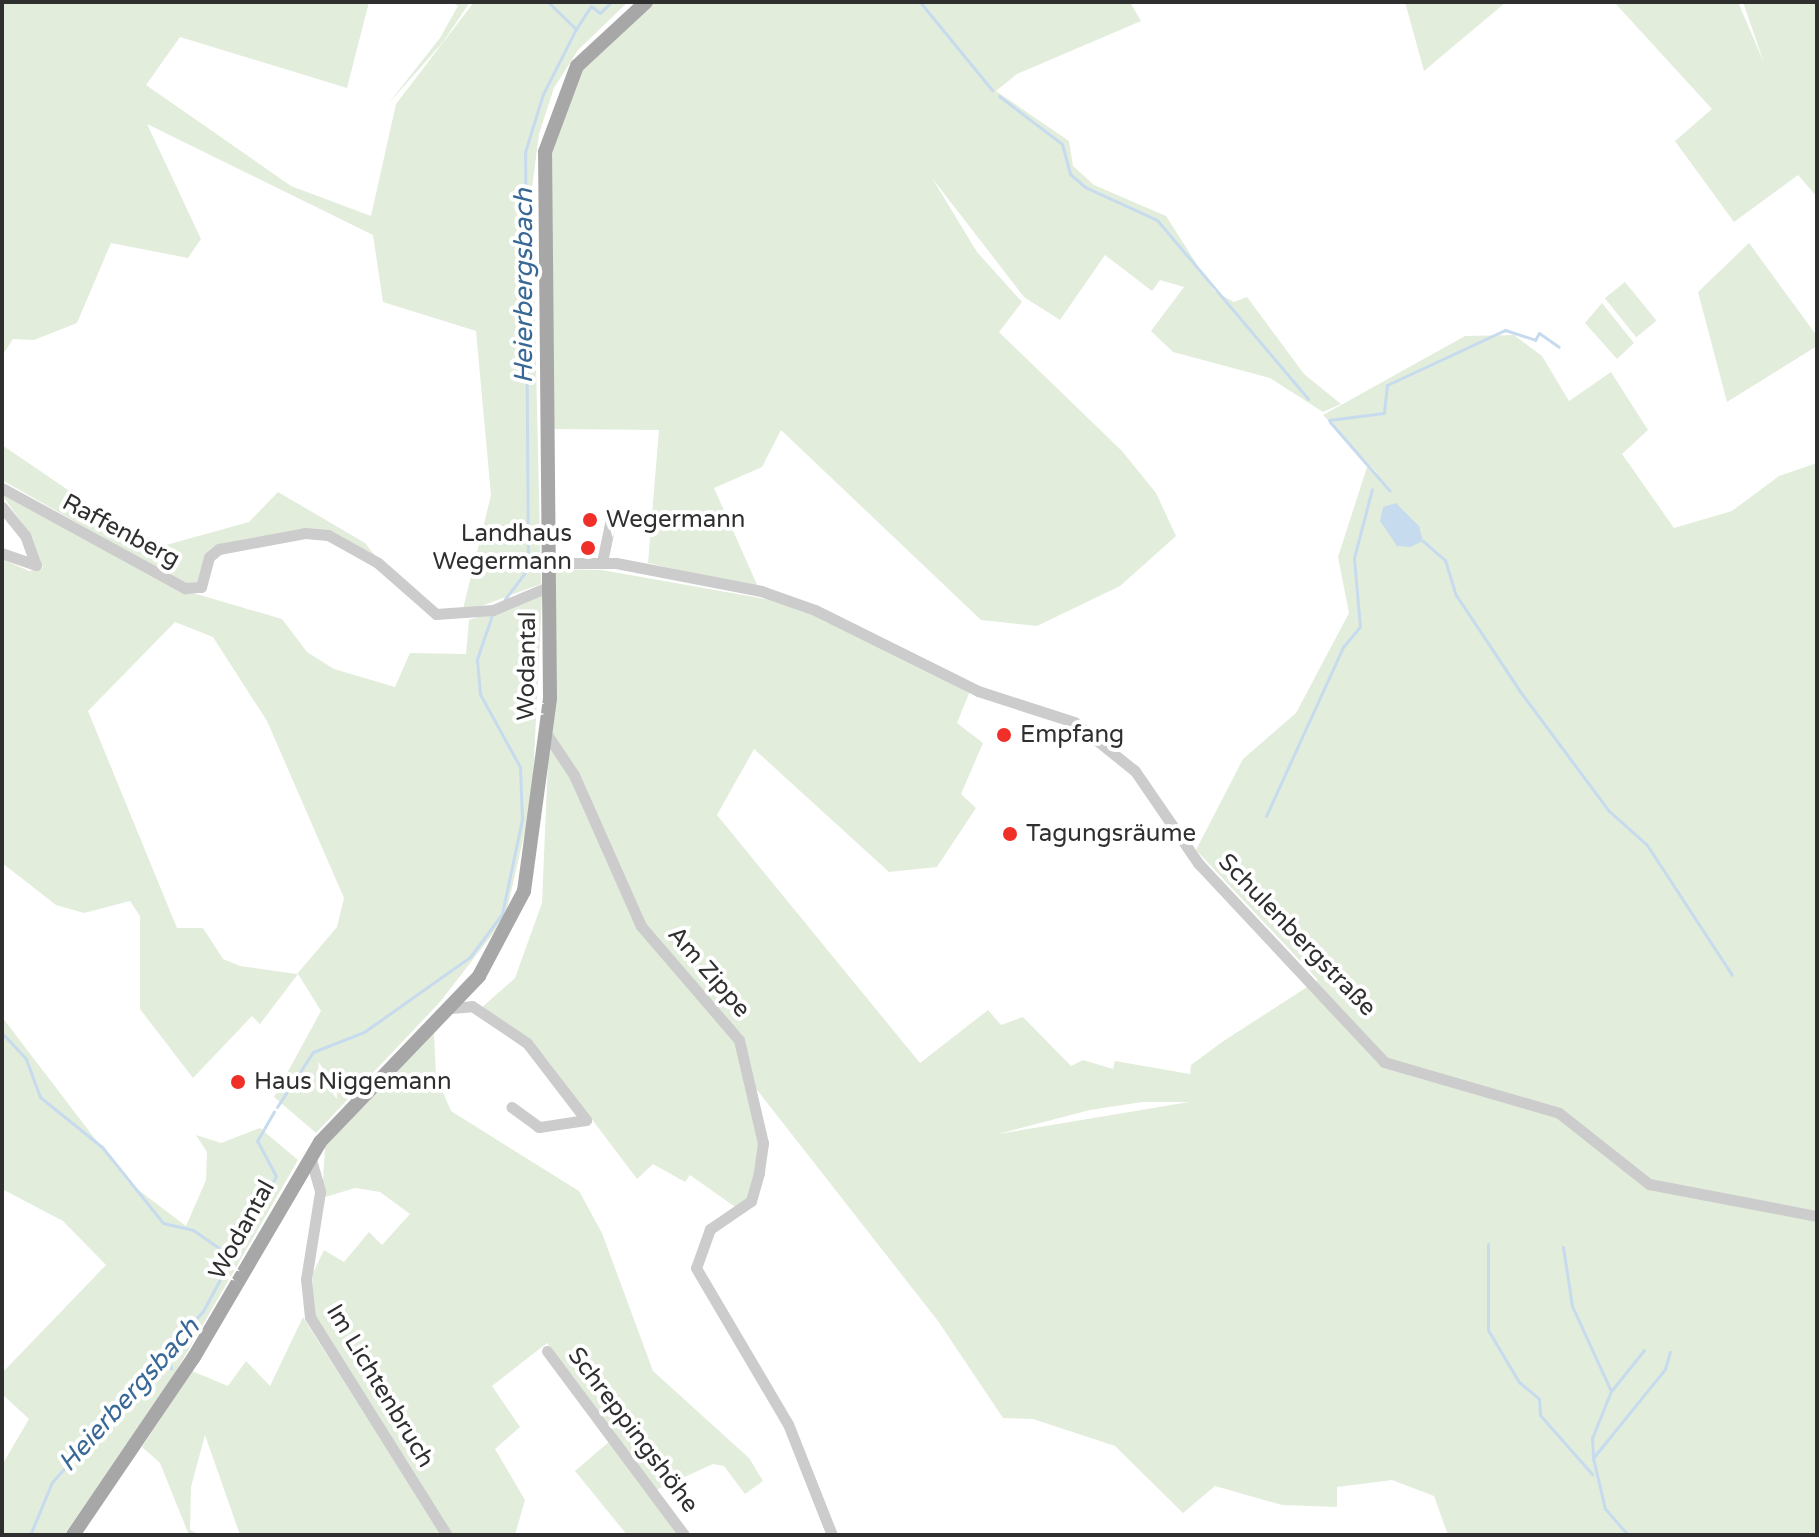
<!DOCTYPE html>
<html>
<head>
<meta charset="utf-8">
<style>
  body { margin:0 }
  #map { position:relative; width:1819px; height:1537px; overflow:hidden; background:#fff; font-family:"Varela Round",sans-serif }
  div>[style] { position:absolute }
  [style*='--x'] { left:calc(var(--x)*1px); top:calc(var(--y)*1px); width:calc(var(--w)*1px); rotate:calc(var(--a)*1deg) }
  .green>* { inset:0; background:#e3eddc; transform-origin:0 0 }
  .water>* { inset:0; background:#c7dbee }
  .stream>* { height:3px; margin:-1.5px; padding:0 1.5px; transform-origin:1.5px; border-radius:1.5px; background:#c7dbee }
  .minor>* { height:11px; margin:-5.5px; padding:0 5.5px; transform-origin:5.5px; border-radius:5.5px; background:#ccc }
  .major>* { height:14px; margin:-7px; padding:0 7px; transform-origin:7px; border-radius:7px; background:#a7a7a7 }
  .dots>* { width:22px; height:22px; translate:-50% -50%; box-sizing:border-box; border:4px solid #fff; border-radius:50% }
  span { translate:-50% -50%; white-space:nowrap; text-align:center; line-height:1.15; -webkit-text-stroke:8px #fff; paint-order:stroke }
  .poi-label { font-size:24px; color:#2f2f2f }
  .left { translate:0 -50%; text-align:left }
  .right { translate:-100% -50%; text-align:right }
  .street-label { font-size:24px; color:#2f2f2f }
  .water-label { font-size:26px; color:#386896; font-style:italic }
  .frame { position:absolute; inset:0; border:4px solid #2f2f2f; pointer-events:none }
</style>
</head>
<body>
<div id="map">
  <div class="green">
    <div style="clip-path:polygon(2px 2px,369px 2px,347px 88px,180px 37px,146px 85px,291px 186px,371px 216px,396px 104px,474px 2px,628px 2px,578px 50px,554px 88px,539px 134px,532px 188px,541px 584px,462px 613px,491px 495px,476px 331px,383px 302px,373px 235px,147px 124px,201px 239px,188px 258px,111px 243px,77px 323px,34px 340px,13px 339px,2px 356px)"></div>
    <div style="clip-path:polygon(451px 2px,470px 2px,443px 42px,388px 104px,440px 38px,458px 6px)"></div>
    <div style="clip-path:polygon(652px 2px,1130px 2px,1141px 21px,1017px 74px,996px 91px,1069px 141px,1073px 166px,1094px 185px,1166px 216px,1214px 291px,1234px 302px,1247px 297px,1304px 374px,1341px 404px,1323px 412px,1270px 378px,1173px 352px,1151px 331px,1184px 287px,1160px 280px,1152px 291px,1105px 255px,1060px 320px,1024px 297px,932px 178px,977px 252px,1022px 302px,999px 332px,1122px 451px,1156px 493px,1176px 536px,1120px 586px,1037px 626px,981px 620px,781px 430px,762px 467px,714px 488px,759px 589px,648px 563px,659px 430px,554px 429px,551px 153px,579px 72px)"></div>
    <div style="clip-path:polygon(1405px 2px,1506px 2px,1424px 71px)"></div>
    <div style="clip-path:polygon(1614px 2px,1738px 2px,1764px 63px,1743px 2px,1817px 2px,1817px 197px,1798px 175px,1734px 222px,1675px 141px,1712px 109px)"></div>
    <div style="clip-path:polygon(1749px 243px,1817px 336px,1817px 346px,1727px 402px,1698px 292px)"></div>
    <div style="left:1625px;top:282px;width:50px;height:26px;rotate:51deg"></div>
    <div style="clip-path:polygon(1602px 303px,1634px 343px,1617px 359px,1585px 323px)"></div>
    <div style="clip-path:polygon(evenodd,1514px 335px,1542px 356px,1569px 401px,1611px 372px,1648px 430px,1622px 454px,1674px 528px,1732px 511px,1779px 476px,1817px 463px,1817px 1535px,1448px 1535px,1434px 1496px,1392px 1480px,1337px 1487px,1337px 1507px,1282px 1505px,1215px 1486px,1183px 1513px,1115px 1446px,1033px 1419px,1003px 1418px,938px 1321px,750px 1081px,761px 1144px,754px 1189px,738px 1209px,690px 1175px,685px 1182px,653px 1164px,637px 1179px,545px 1057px,480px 1009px,515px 978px,542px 903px,556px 569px,602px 570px,794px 604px,970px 691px,957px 723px,983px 743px,961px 794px,976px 808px,937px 867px,889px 872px,754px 749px,717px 815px,920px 1063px,988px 1010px,1001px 1025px,1023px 1017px,1071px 1066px,1083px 1060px,1113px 1069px,1115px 1061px,1190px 1074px,1191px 1065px,1222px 1042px,1318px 980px,1196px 850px,1243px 759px,1296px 713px,1349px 613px,1338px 557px,1367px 467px,1378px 474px,1323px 415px,1465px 336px,1514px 335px,1142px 1102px,1189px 1102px,998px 1134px,1090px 1110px,1142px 1102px)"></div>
    <div style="clip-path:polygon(2px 445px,118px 524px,166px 545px,249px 522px,278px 492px,365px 543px,380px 562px,328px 533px,212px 549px,195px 590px,2px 480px)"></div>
    <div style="clip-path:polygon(evenodd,2px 495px,133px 552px,176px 588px,282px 619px,307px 652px,334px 669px,395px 687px,410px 653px,466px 654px,469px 620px,542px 596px,532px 801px,505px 918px,440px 1002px,316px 1133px,274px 1097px,321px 1011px,298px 974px,260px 1024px,252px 1016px,193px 1078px,140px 1009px,140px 916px,130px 901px,84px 913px,56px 905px,2px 863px,2px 559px,29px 571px,43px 568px,32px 537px,2px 495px,175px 622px,213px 637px,267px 721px,344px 898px,337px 927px,297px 974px,240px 966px,223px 959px,203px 928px,177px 928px,88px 711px,175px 622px)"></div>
    <div style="clip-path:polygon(2px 1017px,128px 1182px,186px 1226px,206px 1180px,207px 1152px,196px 1135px,221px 1143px,260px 1128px,298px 1160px,171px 1380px,64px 1535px,2px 1535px,2px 1465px,29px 1419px,2px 1394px,2px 1373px,106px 1265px,63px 1221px,2px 1189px)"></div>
    <div style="clip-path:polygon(434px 1032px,436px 1076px,451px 1111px,579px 1191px,602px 1233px,653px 1371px,749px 1458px,763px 1481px,745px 1494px,724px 1466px,713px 1464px,654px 1491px,547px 1343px,492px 1386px,520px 1427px,495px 1449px,525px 1500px,515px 1535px,452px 1535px,311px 1309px,313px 1273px,324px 1250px,344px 1262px,369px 1232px,382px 1245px,410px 1214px,380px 1192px,355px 1188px,322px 1198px,325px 1147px)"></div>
    <div style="clip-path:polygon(303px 1317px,374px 1429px,441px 1535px,240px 1535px,205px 1435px,191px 1487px,190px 1530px,200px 1535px,189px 1535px,160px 1463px,142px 1447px,192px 1371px,228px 1386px,246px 1361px,270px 1386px)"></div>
    <div style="clip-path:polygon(610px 1441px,681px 1535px,627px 1535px,575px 1471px)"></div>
  </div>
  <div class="water">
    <div style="clip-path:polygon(1396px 503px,1419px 526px,1423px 541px,1410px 547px,1397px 546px,1380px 521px,1383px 507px)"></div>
  </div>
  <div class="stream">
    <div style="--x:548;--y:2;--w:39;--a:44"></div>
    <div style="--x:920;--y:2;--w:114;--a:50.7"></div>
    <div style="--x:999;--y:96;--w:79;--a:37.3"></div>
    <div style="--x:1062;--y:144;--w:31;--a:75"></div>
    <div style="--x:1070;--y:174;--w:20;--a:41"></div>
    <div style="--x:1085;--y:187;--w:79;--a:24.6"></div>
    <div style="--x:1157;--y:220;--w:234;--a:49.8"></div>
    <div style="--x:1329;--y:420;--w:55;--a:-7.3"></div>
    <div style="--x:1384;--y:413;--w:28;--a:-84"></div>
    <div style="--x:1387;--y:385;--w:130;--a:-25"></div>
    <div style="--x:1505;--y:330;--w:32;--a:18"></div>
    <div style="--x:1535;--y:340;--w:8;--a:-60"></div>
    <div style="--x:1539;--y:333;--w:24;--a:35"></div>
    <div style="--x:1330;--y:422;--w:91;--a:49"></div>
    <div style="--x:1423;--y:541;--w:29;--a:41"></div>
    <div style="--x:1445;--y:560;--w:37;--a:73"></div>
    <div style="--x:1456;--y:595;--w:114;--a:56.4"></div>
    <div style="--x:1519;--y:690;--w:151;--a:53.4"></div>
    <div style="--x:1609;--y:811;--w:51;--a:41.8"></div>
    <div style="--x:1647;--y:845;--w:155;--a:56.8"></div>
    <div style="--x:505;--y:599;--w:38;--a:-53"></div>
    <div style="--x:528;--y:569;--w:417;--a:-90.4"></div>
    <div style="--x:525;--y:152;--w:61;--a:-72.8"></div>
    <div style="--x:543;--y:94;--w:73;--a:-63.1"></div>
    <div style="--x:576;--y:29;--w:27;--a:-57"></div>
    <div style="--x:591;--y:6;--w:11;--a:38"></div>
    <div style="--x:600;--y:13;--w:16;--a:-45"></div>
    <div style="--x:1266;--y:816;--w:186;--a:-65.5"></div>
    <div style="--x:1343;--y:647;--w:26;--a:-50"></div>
    <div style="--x:1360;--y:627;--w:69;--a:-95"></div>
    <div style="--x:1354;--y:558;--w:71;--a:-75.4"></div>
    <div style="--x:2;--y:1033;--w:35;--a:47"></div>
    <div style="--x:26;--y:1059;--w:40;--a:69.8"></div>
    <div style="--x:40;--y:1097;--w:80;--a:38.9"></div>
    <div style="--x:102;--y:1147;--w:97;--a:51.2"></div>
    <div style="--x:163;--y:1223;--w:31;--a:13"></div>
    <div style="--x:193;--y:1230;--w:47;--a:34.7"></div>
    <div style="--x:232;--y:1257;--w:61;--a:118.2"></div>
    <div style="--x:203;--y:1311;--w:228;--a:131.4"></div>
    <div style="--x:52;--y:1482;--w:57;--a:112.5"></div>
    <div style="--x:277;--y:1107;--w:66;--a:-56.8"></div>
    <div style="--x:313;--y:1052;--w:55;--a:-21.4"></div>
    <div style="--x:364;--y:1032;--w:130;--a:-35.3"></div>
    <div style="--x:470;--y:957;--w:54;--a:-53.3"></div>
    <div style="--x:502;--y:914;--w:97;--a:-78.1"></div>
    <div style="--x:522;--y:819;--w:52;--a:-92.2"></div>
    <div style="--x:520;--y:767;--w:83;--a:-118.7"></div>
    <div style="--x:480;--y:694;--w:35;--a:-95"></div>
    <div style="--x:477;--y:659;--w:46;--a:-71.2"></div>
    <div style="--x:1488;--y:1244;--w:86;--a:90"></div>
    <div style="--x:1488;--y:1330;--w:61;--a:59.2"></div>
    <div style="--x:1519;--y:1382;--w:26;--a:40"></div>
    <div style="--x:1539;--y:1399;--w:16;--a:86"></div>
    <div style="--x:1540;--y:1415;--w:79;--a:48.6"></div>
    <div style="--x:1563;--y:1247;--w:60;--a:81.3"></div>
    <div style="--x:1572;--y:1306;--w:94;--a:65.4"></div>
    <div style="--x:1611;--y:1391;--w:51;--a:112"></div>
    <div style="--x:1592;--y:1438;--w:20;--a:87"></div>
    <div style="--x:235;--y:1251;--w:85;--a:-61.3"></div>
    <div style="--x:276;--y:1176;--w:40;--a:-118"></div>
    <div style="--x:257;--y:1141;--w:34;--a:-60"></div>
    <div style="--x:166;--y:1349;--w:20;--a:75"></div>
    <div style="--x:1612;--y:1390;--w:51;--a:-51.3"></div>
    <div style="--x:1628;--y:1535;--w:35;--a:-131"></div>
    <div style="--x:1605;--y:1509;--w:52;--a:-103.2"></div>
    <div style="--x:1593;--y:1458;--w:114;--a:-51"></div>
    <div style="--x:1665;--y:1369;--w:18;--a:-74"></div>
  </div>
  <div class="minor">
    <div style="--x:2;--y:488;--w:209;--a:28.7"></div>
    <div style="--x:185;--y:588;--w:16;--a:-4"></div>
    <div style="--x:201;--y:587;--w:31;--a:-75"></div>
    <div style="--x:209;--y:557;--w:13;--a:-39"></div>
    <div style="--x:219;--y:549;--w:87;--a:-10.5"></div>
    <div style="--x:305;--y:533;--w:23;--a:5"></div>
    <div style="--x:328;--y:535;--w:57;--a:29.2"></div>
    <div style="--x:378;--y:563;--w:77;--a:41.3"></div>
    <div style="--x:436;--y:614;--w:57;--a:-4"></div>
    <div style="--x:493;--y:610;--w:62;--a:-22.8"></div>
    <div style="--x:2;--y:507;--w:36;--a:51"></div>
    <div style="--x:25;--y:535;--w:32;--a:70"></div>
    <div style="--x:36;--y:565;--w:36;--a:-161"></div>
    <div style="--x:602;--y:562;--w:49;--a:-78.2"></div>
    <div style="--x:549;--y:563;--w:67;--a:0"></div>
    <div style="--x:616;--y:563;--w:148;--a:10.9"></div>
    <div style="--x:761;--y:591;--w:57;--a:19.4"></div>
    <div style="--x:815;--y:610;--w:182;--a:26.4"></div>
    <div style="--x:978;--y:691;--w:101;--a:17.9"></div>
    <div style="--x:1074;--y:722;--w:78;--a:38.8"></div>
    <div style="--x:1135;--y:771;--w:112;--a:55.6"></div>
    <div style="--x:1198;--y:863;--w:272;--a:46.9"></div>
    <div style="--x:1384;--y:1062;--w:182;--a:16.2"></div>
    <div style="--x:1559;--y:1113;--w:115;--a:38.3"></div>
    <div style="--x:1649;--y:1184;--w:171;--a:10.8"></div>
    <div style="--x:548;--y:736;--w:47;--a:56.3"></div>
    <div style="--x:574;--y:775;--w:165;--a:66.1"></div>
    <div style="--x:641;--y:926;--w:150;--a:49.3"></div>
    <div style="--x:739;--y:1040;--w:106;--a:76.9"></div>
    <div style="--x:763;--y:1143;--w:30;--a:98"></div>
    <div style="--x:759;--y:1173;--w:29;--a:106"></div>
    <div style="--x:751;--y:1201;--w:50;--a:145.7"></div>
    <div style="--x:710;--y:1229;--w:41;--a:109.7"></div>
    <div style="--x:696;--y:1268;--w:181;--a:59.5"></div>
    <div style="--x:788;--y:1424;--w:119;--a:68.4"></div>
    <div style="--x:451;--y:1008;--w:21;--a:-5"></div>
    <div style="--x:472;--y:1006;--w:66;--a:33.9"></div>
    <div style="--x:527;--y:1043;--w:97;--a:52.5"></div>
    <div style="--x:586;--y:1120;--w:48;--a:171.5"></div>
    <div style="--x:539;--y:1127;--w:34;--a:-144"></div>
    <div style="--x:310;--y:1156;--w:37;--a:74"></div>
    <div style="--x:320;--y:1192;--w:88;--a:99.1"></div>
    <div style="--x:306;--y:1279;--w:38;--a:84"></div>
    <div style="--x:310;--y:1317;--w:257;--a:57.9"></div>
    <div style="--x:547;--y:1351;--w:229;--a:53.3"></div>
  </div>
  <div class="major">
    <div style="--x:73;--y:1535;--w:215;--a:-55.8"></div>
    <div style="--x:194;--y:1357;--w:249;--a:-59.6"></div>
    <div style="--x:320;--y:1142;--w:230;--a:-46.2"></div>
    <div style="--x:479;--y:976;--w:96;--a:-62.1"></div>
    <div style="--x:524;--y:891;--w:195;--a:-82.3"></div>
    <div style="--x:550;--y:698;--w:546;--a:-90.52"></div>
    <div style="--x:545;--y:152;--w:92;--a:-69.6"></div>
    <div style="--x:577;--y:66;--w:94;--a:-42.8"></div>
  </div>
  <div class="dots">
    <div style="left:590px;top:520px;background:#ef2f28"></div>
    <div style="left:588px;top:548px;background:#ef2f28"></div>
    <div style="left:1004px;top:735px;background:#ef2f28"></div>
    <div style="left:1010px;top:834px;background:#ef2f28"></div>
    <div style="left:238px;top:1082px;background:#ef2f28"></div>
  </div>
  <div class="poi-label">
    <span class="left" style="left:606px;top:520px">Wegermann</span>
    <span class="right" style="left:572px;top:548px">Landhaus<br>Wegermann</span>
    <span class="left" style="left:1020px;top:735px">Empfang</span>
    <span class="left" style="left:1026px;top:834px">Tagungsräume</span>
    <span class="left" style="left:254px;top:1082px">Haus Niggemann</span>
  </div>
  <div class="street-label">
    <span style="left:121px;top:531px;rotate:28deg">Raffenberg</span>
    <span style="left:527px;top:666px;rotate:-89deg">Wodantal</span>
    <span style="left:1297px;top:935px;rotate:46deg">Schulenbergstraße</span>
    <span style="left:709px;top:972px;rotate:49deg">Am Zippe</span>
    <span style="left:242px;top:1230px;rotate:-61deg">Wodantal</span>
    <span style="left:380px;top:1386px;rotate:59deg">Im Lichtenbruch</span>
    <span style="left:633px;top:1430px;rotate:53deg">Schreppingshöhe</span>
  </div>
  <div class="water-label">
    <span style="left:524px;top:286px;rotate:-90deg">Heierbergsbach</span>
    <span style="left:129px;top:1395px;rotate:-48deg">Heierbergsbach</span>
  </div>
  <div class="frame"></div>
</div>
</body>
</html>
